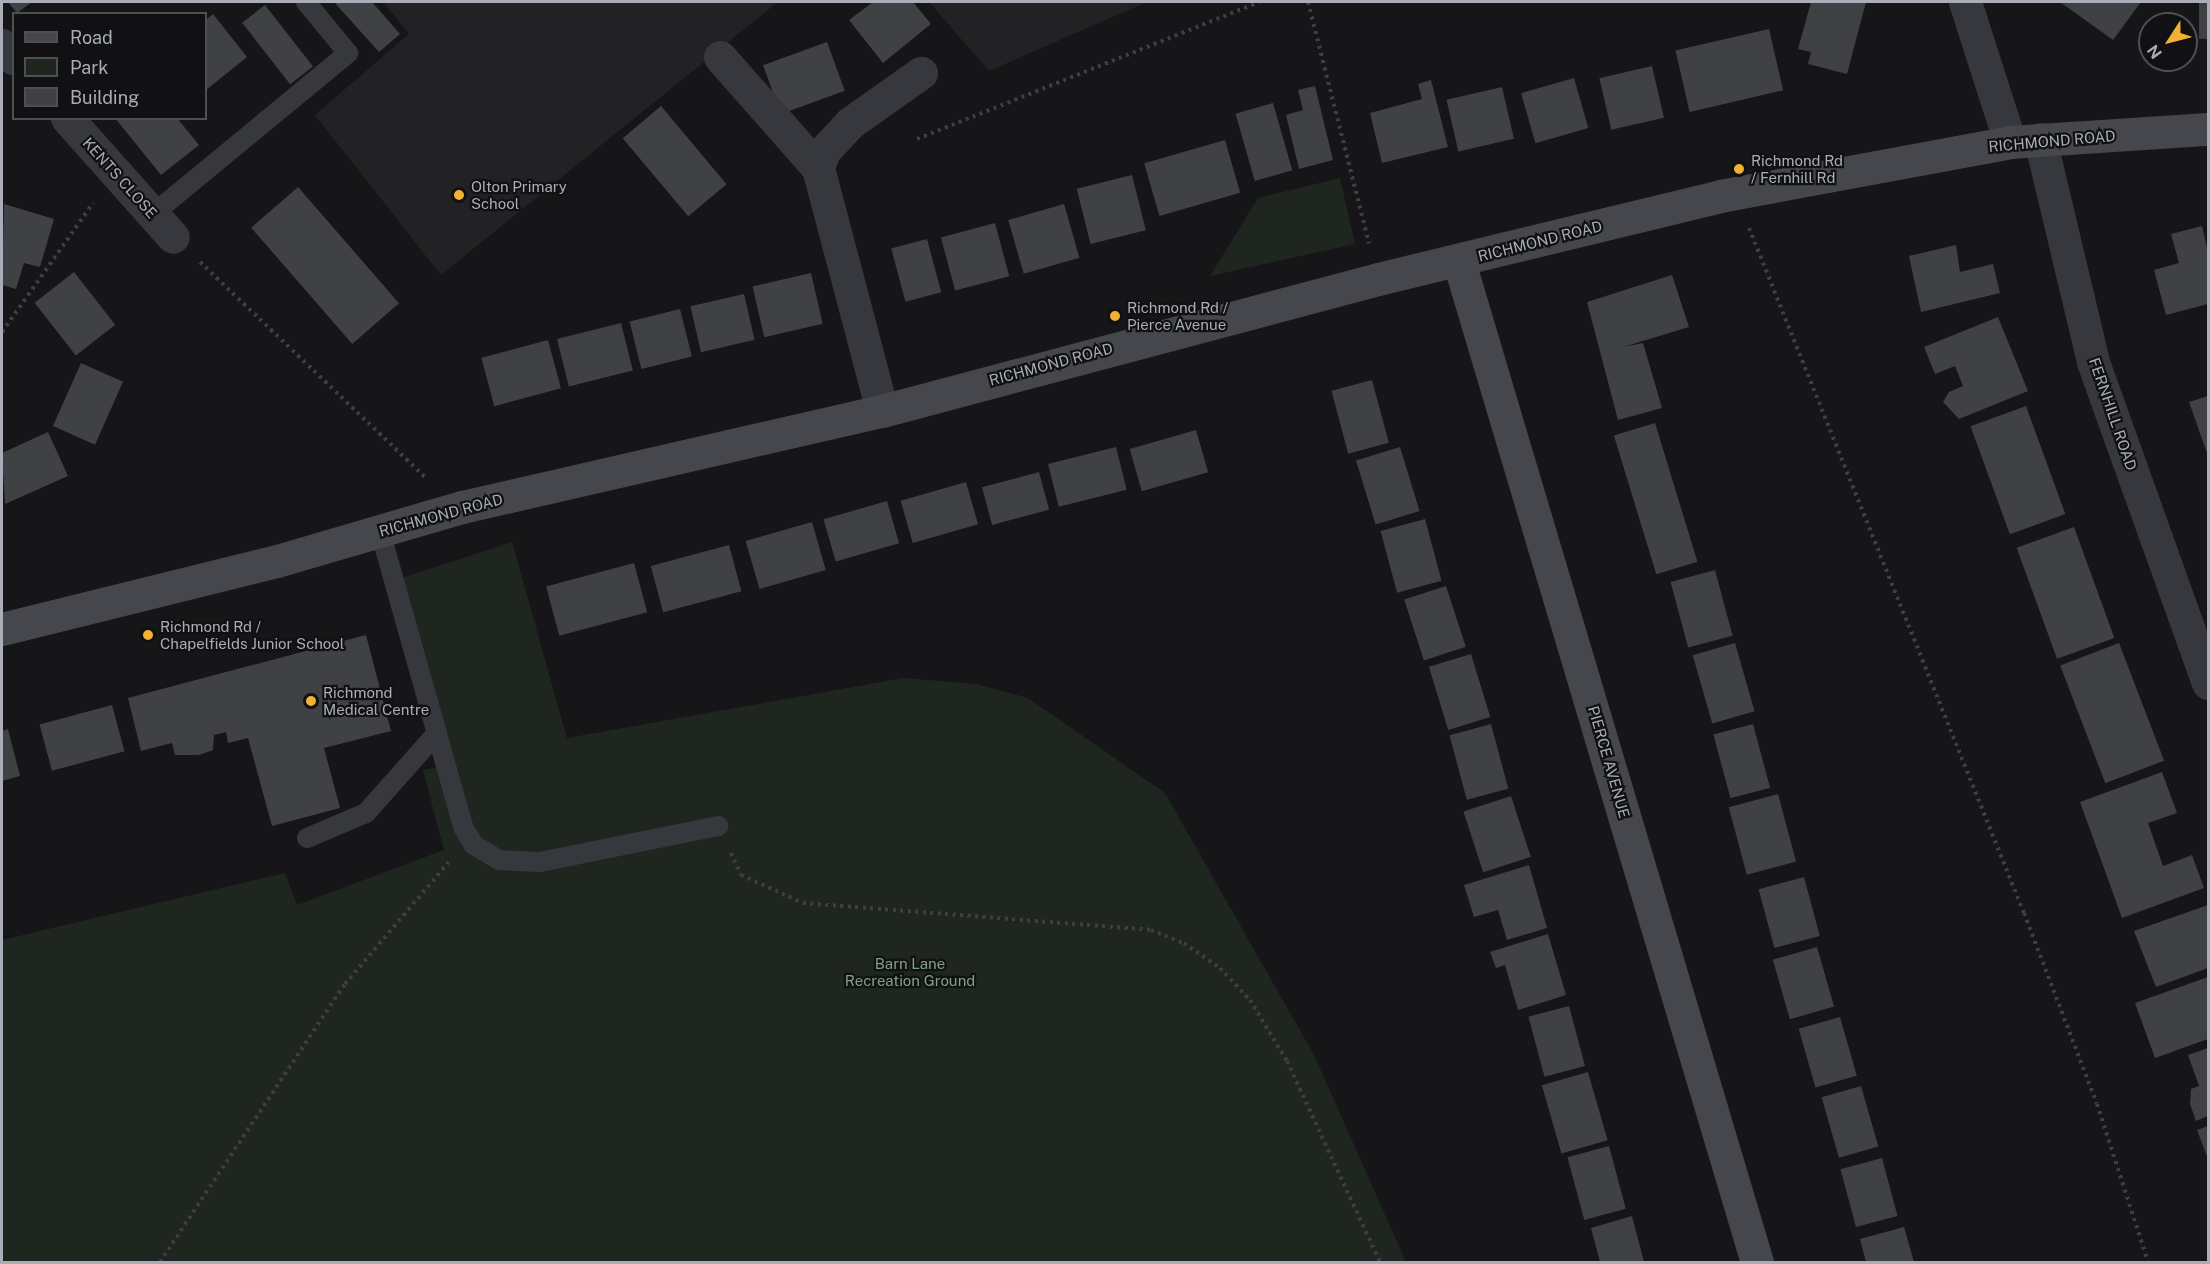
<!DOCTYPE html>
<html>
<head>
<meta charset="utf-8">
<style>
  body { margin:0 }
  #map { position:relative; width:2210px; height:1264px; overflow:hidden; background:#161618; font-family:"Public Sans",sans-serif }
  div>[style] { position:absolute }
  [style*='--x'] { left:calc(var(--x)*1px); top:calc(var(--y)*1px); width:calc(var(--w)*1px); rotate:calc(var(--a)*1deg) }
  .built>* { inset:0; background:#222225 }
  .green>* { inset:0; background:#1e261f }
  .building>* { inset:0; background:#404145; transform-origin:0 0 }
  .path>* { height:4px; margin-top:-2px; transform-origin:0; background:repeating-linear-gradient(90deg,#3d3f44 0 3px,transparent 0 7.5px) }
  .lane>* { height:20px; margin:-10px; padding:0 10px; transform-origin:10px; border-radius:10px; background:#37383d }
  .street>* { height:33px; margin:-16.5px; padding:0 16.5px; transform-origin:16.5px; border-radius:16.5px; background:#37383d }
  .secondary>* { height:33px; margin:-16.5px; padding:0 16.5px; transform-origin:16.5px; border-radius:16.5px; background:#45474d }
  .dots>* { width:16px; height:16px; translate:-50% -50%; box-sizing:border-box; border:3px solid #111113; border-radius:50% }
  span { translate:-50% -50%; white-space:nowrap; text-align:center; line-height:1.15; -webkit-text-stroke:4.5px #111113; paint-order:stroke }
  .street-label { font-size:15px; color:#a8adb8 }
  .poi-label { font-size:15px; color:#a8adb8 }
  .left { translate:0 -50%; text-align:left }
  .park-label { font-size:15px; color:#7fa381 }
  .frame { position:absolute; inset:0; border:3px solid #a8adb8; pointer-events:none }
  .legend { position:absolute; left:12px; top:12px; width:195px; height:108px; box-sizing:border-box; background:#111113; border:2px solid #4d4f55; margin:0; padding:8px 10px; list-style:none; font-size:18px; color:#a8adb8 }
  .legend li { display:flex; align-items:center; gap:12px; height:30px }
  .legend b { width:30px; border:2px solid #4d4f55 }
  .north { position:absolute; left:2138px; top:12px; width:60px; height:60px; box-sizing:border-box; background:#111113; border:2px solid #4d4f55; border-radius:50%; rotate:234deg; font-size:16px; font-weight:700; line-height:24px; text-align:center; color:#a8adb8 }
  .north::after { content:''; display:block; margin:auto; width:21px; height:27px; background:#f2b134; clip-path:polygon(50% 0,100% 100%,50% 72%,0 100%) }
</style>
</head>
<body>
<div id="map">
  <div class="built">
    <div style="clip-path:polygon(383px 2px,778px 2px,441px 275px,315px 115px,409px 34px)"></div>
    <div style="clip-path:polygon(929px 2px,1147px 2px,989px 71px)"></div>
  </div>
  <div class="green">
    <div style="clip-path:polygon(1340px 178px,1355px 244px,1210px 276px,1258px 198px)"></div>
    <div style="clip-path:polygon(512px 542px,567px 738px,904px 678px,977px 684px,1028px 698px,1165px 793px,1314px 1055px,1406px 1262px,2px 1262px,2px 940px,285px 873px,297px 905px,444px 850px,423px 770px,454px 764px,402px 578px)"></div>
  </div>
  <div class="building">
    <div style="clip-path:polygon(8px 2px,32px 2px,17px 13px)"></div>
    <div style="clip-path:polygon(334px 2px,372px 2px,400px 34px,379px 52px)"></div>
    <div style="clip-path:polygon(873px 2px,913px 2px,931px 24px,883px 63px,849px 20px)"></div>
    <div style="clip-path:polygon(1811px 2px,1866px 2px,1847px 74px,1808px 64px,1811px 52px,1798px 49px)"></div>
    <div style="clip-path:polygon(2060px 2px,2141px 2px,2113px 40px)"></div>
    <div style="left:2199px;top:2px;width:9px;height:37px"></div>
    <div style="left:265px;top:5px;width:78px;height:29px;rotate:52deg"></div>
    <div style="clip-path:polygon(213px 14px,247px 57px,206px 90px,206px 20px)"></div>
    <div style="left:1769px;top:29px;width:63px;height:96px;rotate:77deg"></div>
    <div style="left:827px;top:42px;width:52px;height:68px;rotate:70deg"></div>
    <div style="left:1652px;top:66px;width:53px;height:54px;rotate:77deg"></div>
    <div style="left:1574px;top:78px;width:52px;height:55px;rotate:74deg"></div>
    <div style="clip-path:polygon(1431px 80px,1448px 147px,1382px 163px,1370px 113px,1422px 99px,1418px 84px)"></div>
    <div style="clip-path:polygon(1315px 86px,1333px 160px,1299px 169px,1286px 115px,1303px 110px,1298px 90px)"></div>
    <div style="left:1502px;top:87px;width:53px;height:57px;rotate:77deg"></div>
    <div style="left:1273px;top:103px;width:70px;height:39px;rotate:74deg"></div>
    <div style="left:661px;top:106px;width:102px;height:50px;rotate:50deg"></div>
    <div style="clip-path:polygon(115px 118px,177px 118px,199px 145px,161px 175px)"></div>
    <div style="left:1225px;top:140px;width:55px;height:84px;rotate:74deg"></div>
    <div style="left:1132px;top:175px;width:57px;height:57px;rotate:76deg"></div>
    <div style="left:298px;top:187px;width:154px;height:62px;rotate:49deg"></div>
    <div style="clip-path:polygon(4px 204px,54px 219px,40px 267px,24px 263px,16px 289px,2px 285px)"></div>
    <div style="left:1064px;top:204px;width:56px;height:58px;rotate:74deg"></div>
    <div style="left:995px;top:223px;width:55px;height:56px;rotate:75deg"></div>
    <div style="clip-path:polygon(2202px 226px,2208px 252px,2208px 304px,2166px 315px,2154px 270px,2179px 263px,2171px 234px)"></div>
    <div style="left:927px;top:239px;width:55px;height:37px;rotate:75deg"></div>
    <div style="clip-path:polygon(1956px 245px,1960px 272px,1993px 264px,2000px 293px,1921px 312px,1909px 256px)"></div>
    <div style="left:74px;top:272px;width:67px;height:50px;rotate:52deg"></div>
    <div style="left:811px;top:273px;width:52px;height:60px;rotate:77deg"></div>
    <div style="clip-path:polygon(1672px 275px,1689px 327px,1623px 347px,1643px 343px,1662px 408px,1618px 420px,1587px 302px)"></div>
    <div style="left:744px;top:294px;width:47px;height:55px;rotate:77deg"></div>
    <div style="left:680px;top:309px;width:49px;height:52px;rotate:76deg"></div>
    <div style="clip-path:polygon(1998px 317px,2028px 391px,1959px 419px,1943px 402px,1949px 392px,1963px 386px,1955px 366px,1935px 374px,1924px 347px)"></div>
    <div style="left:621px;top:323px;width:49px;height:66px;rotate:76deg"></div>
    <div style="left:548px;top:340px;width:50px;height:69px;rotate:75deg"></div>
    <div style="left:81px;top:363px;width:46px;height:69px;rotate:24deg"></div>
    <div style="left:1372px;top:380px;width:65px;height:42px;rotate:75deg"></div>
    <div style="clip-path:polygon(2208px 396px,2208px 456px,2189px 402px)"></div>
    <div style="left:2026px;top:406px;width:115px;height:59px;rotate:70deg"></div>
    <div style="left:1655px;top:423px;width:145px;height:43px;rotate:73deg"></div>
    <div style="left:1196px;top:430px;width:44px;height:69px;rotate:74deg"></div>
    <div style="clip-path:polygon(48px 432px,68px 476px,5px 504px,2px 453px)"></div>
    <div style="left:1116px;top:447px;width:44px;height:70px;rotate:76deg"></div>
    <div style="left:1400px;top:447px;width:67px;height:46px;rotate:73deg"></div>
    <div style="left:1039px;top:472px;width:39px;height:59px;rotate:75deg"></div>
    <div style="left:966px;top:482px;width:44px;height:68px;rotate:74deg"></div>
    <div style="left:887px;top:501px;width:44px;height:66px;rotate:74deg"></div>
    <div style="left:1425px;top:519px;width:64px;height:46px;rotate:75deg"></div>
    <div style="left:812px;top:522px;width:50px;height:69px;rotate:74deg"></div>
    <div style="left:2074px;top:527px;width:118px;height:61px;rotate:70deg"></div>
    <div style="left:729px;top:545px;width:48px;height:81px;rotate:75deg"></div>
    <div style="left:634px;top:563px;width:51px;height:91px;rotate:75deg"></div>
    <div style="left:1715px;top:570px;width:68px;height:46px;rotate:75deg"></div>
    <div style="left:1446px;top:586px;width:64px;height:44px;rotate:72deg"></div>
    <div style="clip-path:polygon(366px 635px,391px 731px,324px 748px,340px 808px,272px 826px,248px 738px,228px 743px,226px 732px,214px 735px,213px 750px,199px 755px,175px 755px,172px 743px,141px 751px,128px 698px)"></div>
    <div style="left:1735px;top:643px;width:71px;height:44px;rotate:74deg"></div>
    <div style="left:2119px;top:643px;width:126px;height:63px;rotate:69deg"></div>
    <div style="left:1471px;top:654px;width:66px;height:44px;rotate:73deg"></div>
    <div style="left:112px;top:705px;width:48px;height:75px;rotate:75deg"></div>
    <div style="left:1491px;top:724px;width:67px;height:43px;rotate:75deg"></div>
    <div style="left:1753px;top:724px;width:66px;height:41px;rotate:75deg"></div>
    <div style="clip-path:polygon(8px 729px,20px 776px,2px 781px,2px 731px)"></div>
    <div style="clip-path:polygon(2162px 772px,2177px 813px,2148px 823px,2163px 866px,2192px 855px,2204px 888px,2122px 918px,2080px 802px)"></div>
    <div style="left:1778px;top:794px;width:70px;height:51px;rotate:75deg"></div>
    <div style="left:1511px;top:796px;width:64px;height:50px;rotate:72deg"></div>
    <div style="clip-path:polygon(1529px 865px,1547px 928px,1507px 940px,1498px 910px,1474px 917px,1464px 885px)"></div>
    <div style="left:1804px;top:877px;width:61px;height:47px;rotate:75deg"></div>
    <div style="clip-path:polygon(2208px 905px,2208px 968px,2156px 987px,2134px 931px)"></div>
    <div style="clip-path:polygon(1548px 934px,1566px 995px,1518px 1010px,1505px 965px,1496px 968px,1490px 952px)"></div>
    <div style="left:1817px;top:947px;width:62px;height:46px;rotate:74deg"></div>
    <div style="clip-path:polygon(2208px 977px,2208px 1039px,2155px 1058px,2135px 1003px)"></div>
    <div style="left:1569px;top:1006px;width:62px;height:42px;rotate:75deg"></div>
    <div style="left:1840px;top:1017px;width:61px;height:43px;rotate:74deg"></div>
    <div style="clip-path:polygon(2208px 1048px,2208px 1116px,2196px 1121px,2190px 1104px,2191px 1089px,2199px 1086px,2188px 1055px)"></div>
    <div style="left:1588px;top:1072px;width:71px;height:48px;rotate:74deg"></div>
    <div style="left:1861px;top:1086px;width:63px;height:41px;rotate:74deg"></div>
    <div style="clip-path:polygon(2208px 1126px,2208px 1159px,2197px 1130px)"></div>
    <div style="left:1609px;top:1146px;width:65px;height:43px;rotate:75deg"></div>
    <div style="left:1882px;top:1158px;width:60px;height:43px;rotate:75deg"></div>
    <div style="clip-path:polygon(1632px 1216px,1644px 1262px,1600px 1262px,1591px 1228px)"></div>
    <div style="clip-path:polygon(1904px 1227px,1914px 1262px,1866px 1262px,1860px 1239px)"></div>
  </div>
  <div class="path">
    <div style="--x:1308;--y:2;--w:249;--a:75.8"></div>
    <div style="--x:917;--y:139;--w:369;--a:-21.8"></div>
    <div style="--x:1749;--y:228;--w:738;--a:68.13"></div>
    <div style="--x:2024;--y:913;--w:204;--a:69.1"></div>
    <div style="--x:2097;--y:1104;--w:166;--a:72.1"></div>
    <div style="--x:200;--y:262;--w:313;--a:43.7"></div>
    <div style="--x:2;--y:332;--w:158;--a:-54.8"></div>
    <div style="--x:731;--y:853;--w:24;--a:66"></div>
    <div style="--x:741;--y:875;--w:68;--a:24.3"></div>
    <div style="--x:803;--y:903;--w:349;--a:4.4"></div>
    <div style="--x:1151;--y:930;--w:35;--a:22"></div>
    <div style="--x:1184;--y:943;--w:44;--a:34.8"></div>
    <div style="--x:1220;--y:968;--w:44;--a:46.8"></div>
    <div style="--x:1250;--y:1000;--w:71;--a:58.8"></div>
    <div style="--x:1287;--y:1061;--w:221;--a:65.2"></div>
    <div style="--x:160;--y:1262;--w:334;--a:-56.4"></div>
    <div style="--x:345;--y:984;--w:160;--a:-49.6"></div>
  </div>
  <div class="lane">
    <div style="--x:153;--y:214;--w:253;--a:-39.5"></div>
    <div style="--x:348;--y:53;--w:66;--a:-129.5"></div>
    <div style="--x:380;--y:531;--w:307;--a:74.3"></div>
    <div style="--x:463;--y:827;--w:21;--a:59"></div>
    <div style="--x:474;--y:845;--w:29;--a:31"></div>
    <div style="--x:499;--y:860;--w:41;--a:2.8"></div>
    <div style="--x:540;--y:862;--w:182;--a:-11.4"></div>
    <div style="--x:307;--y:838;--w:64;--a:-23"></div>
    <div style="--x:366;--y:813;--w:107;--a:-48.4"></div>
  </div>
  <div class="street">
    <div style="--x:1965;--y:2;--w:147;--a:72.2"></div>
    <div style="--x:2;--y:45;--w:18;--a:49"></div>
    <div style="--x:720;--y:57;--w:148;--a:48.6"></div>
    <div style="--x:818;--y:168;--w:251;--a:75.2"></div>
    <div style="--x:67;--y:118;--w:159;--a:48.3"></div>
    <div style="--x:2040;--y:139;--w:229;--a:76.6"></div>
    <div style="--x:2093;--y:362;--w:341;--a:70.3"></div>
    <div style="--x:818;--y:168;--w:18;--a:-71"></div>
    <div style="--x:824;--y:151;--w:38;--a:-47"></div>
    <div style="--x:850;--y:123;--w:87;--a:-35.2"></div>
  </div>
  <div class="secondary">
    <div style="--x:1459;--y:262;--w:1043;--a:73.41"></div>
    <div style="--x:2;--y:629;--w:283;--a:-13.9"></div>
    <div style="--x:277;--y:561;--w:193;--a:-16.3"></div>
    <div style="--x:462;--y:507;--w:431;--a:-12.9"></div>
    <div style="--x:882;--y:411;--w:513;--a:-14.9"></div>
    <div style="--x:1378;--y:279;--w:352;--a:-13.6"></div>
    <div style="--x:1720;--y:196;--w:295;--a:-10.5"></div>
    <div style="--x:2010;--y:142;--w:198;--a:-3.8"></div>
  </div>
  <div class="dots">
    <div style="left:1739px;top:169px;background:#f2b134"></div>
    <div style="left:459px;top:195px;background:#f2b134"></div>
    <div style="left:1115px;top:316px;background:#f2b134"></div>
    <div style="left:148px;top:635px;background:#f2b134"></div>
    <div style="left:311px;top:701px;background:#f2b134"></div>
  </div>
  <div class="street-label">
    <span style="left:2052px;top:141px;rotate:-5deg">RICHMOND ROAD</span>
    <span style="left:120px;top:178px;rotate:48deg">KENTS CLOSE</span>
    <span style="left:1540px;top:241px;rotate:-14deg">RICHMOND ROAD</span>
    <span style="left:1051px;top:364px;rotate:-15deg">RICHMOND ROAD</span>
    <span style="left:2113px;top:414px;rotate:71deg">FERNHILL ROAD</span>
    <span style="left:441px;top:515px;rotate:-15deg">RICHMOND ROAD</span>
    <span style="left:1609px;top:762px;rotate:74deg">PIERCE AVENUE</span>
  </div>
  <div class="poi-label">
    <span class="left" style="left:1751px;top:169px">Richmond Rd<br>/ Fernhill Rd</span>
    <span class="left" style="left:471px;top:195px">Olton Primary<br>School</span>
    <span class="left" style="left:1127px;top:316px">Richmond Rd /<br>Pierce Avenue</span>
    <span class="left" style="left:160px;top:635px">Richmond Rd /<br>Chapelfields Junior School</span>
    <span class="left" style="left:323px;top:701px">Richmond<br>Medical Centre</span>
  </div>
  <div class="park-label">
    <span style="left:910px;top:972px">Barn Lane<br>Recreation Ground</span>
  </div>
  <div class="frame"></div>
  <ul class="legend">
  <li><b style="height:8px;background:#45474d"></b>Road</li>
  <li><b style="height:16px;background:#1e261f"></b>Park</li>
  <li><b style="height:16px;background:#404145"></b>Building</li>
  </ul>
  <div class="north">N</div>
</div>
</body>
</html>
